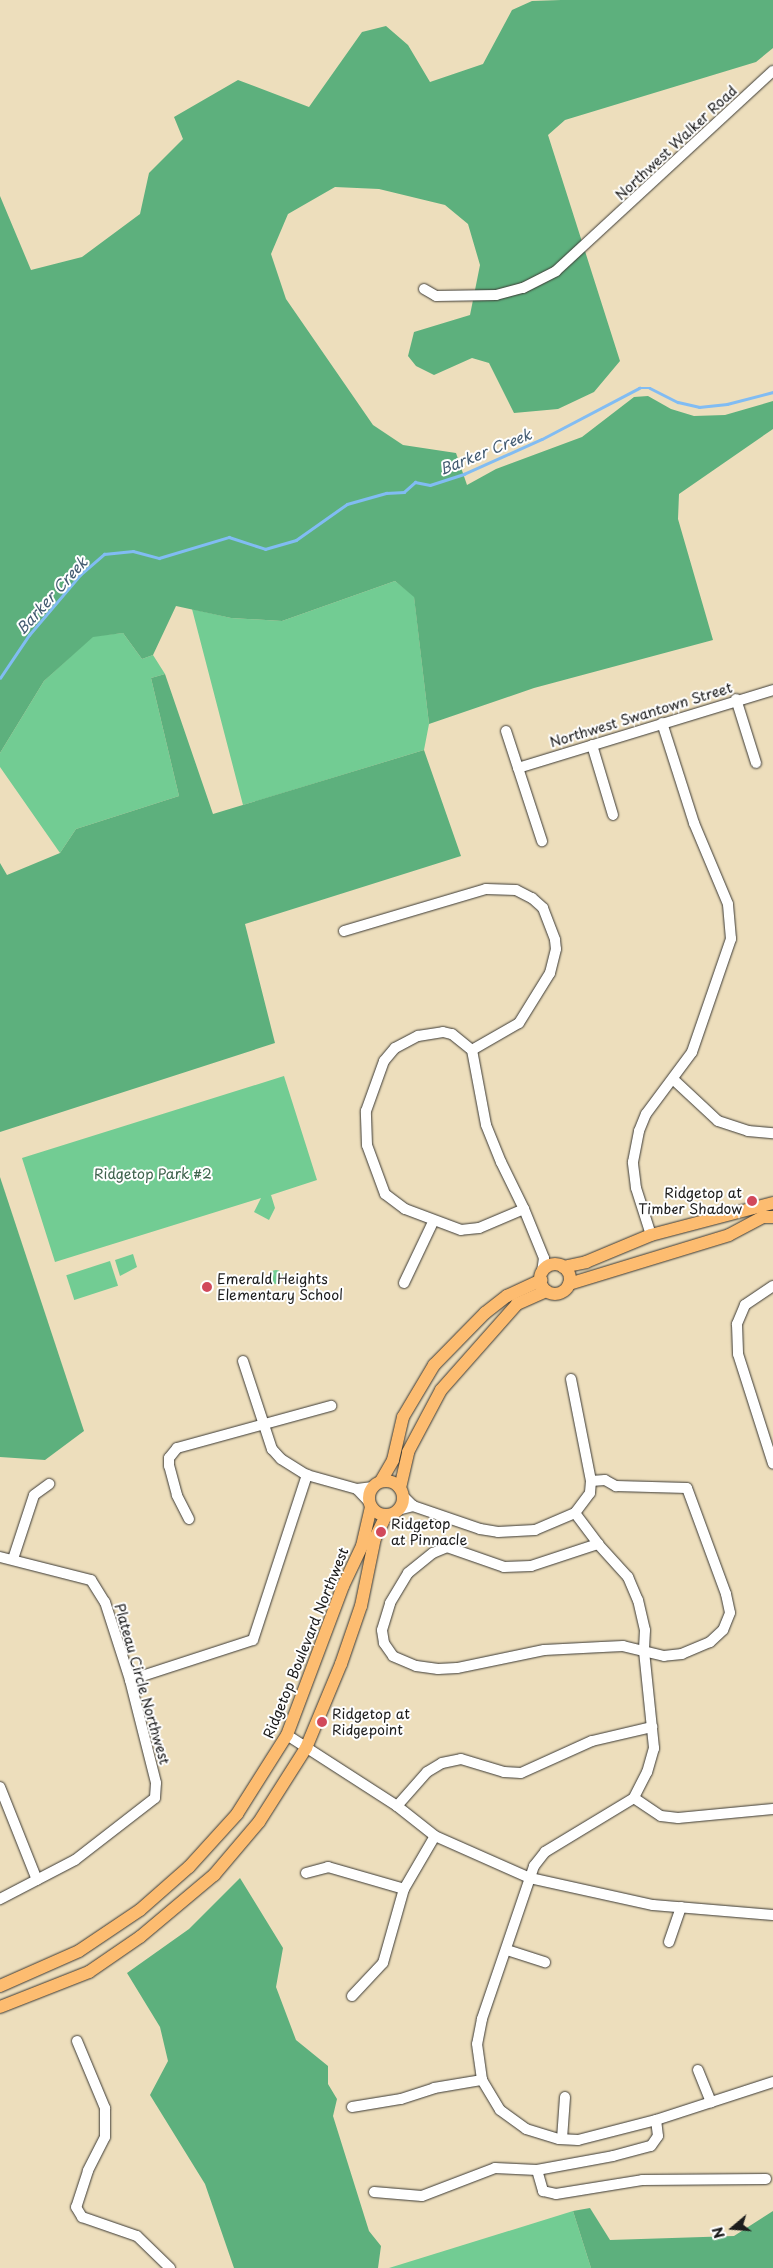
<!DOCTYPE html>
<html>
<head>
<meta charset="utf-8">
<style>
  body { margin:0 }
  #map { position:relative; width:773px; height:2268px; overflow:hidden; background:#eddebc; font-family:"Playpen Sans",sans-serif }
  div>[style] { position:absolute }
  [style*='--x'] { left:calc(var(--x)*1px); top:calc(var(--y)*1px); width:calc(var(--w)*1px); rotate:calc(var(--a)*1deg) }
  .green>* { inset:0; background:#72cc93; transform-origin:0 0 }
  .round { border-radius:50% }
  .forest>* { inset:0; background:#5db07d }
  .stream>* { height:2.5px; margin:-1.25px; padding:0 1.25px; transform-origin:1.25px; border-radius:1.25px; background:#81bcf3 }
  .roads { filter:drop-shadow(0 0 1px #3b3934) drop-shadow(0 0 1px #3b3934) }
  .minor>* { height:10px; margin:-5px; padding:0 5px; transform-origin:5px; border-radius:5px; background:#fff }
  .major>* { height:12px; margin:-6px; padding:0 6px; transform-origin:6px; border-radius:6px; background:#fdbc70 }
  .major>.ring { margin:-6px; padding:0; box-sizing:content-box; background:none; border:12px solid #fdbc70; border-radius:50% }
  .dots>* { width:14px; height:14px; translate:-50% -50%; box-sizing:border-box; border:2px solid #fff; border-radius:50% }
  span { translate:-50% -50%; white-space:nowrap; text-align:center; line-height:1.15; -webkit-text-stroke:4px #fff; paint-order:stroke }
  .street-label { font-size:14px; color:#1c1c1c }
  .park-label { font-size:14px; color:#3e624c }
  .poi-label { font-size:14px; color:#1c1c1c }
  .right { translate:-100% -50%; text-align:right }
  .left { translate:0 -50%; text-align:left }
  .water-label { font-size:15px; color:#445c72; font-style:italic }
  .north { position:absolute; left:708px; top:2203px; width:50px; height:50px; -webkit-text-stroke:4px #fff; paint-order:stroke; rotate:252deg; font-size:14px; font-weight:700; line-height:20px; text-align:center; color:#1c1c1c }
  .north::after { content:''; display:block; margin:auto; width:18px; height:22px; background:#1c1c1c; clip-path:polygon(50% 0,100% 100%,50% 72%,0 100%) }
</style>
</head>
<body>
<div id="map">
  <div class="green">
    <div style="clip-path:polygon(395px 581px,414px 596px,429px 724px,424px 750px,243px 805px,192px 609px,231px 618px,282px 621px)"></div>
    <div style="clip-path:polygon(123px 633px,142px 659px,153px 655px,165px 674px,151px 678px,179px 796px,76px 829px,60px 853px,0 767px,0 753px,44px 681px,93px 636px)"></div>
    <div style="clip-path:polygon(284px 1076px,317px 1180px,265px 1197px,271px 1195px,275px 1208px,269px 1220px,254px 1212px,261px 1198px,55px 1262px,22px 1158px)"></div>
    <div style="clip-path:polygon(133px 1254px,137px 1267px,120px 1276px,115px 1260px)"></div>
    <div style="left:110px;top:1261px;width:26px;height:46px;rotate:72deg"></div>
    <div class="round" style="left:269px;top:1270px;width:14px;height:14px"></div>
    <div style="clip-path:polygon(573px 2211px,591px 2268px,389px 2268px)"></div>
  </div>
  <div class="forest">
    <div style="clip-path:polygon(561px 0,773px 0,773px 48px,756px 62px,565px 120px,548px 135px,620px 361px,594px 392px,558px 409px,514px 413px,489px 363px,472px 358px,434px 375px,416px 366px,408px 356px,414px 332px,470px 315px,480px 265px,468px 224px,445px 205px,379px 189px,335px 187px,288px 214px,271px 254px,286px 299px,373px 425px,403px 445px,456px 453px,467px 485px,496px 469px,582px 437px,634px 397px,648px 396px,671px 409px,694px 416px,725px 415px,773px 401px,773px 429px,679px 494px,678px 519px,713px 640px,534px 688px,429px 724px,414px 597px,395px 581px,282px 621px,231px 618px,176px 606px,153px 655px,142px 659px,123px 633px,93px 637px,44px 681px,0 753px,0 196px,31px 270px,82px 257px,140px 214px,149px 173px,183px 139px,174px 117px,238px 80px,309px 107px,362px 32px,386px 26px,408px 45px,430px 82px,483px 64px,512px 10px,532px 1px)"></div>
    <div style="clip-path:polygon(165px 674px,213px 814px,424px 750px,461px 856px,245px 924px,275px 1043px,0 1132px,0 863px,7px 875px,60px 853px,76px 829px,179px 796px,151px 678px)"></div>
    <div style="clip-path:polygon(0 1177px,84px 1431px,45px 1460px,0 1457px)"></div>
    <div style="clip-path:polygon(240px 1878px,283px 1948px,276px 1987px,296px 2040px,328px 2066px,328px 2084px,337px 2099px,333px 2116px,369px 2231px,381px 2246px,378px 2268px,234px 2268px,205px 2184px,150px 2095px,168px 2061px,160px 2027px,127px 1973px,189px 1929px)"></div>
    <div style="clip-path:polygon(590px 2208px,610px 2240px,734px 2236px,773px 2211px,773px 2268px,591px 2268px,573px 2211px)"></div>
  </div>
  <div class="stream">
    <div style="--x:0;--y:678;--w:52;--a:-56"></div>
    <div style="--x:29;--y:635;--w:79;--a:-49.6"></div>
    <div style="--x:80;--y:575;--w:32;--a:-41"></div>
    <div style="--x:104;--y:554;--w:29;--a:-6"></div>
    <div style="--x:133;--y:551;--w:27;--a:15"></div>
    <div style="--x:159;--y:558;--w:73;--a:-16.7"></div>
    <div style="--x:229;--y:537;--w:38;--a:18"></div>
    <div style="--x:265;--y:549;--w:32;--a:-16"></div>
    <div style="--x:296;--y:540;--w:62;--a:-35.2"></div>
    <div style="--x:347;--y:504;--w:41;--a:-15.8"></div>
    <div style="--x:386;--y:493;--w:18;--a:-3"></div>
    <div style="--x:404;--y:492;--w:15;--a:-42"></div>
    <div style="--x:415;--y:482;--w:15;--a:11"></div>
    <div style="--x:430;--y:485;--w:36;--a:-18"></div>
    <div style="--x:464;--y:474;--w:85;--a:-24.2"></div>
    <div style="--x:542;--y:439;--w:110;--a:-27.7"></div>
    <div style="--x:639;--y:388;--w:11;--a:0"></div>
    <div style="--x:650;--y:388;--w:31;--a:27"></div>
    <div style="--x:678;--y:402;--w:22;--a:13"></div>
    <div style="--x:699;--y:407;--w:28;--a:-6"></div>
    <div style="--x:727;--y:404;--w:48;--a:-14.6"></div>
  </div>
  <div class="roads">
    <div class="minor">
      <div style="--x:424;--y:289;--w:14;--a:30"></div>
      <div style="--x:436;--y:296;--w:60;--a:-1"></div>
      <div style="--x:496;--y:295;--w:28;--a:-15"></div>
      <div style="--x:523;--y:288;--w:37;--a:-27"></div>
      <div style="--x:556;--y:271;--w:295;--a:-42.7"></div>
      <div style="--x:736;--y:699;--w:67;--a:72.6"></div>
      <div style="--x:506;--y:731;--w:116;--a:71.9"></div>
      <div style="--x:592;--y:745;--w:73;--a:73.3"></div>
      <div style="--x:518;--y:768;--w:267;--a:-17"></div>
      <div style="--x:344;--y:931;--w:148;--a:-16.5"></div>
      <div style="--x:486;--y:889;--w:30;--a:2"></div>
      <div style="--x:516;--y:890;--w:18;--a:27"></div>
      <div style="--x:532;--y:898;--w:15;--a:42"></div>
      <div style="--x:543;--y:908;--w:34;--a:69"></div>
      <div style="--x:555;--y:940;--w:9;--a:84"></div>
      <div style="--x:556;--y:949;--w:25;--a:104"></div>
      <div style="--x:550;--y:973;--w:59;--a:121.8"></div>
      <div style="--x:519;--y:1023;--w:54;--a:150.1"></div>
      <div style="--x:674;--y:1080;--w:60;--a:43"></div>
      <div style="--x:718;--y:1121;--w:32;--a:18"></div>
      <div style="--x:748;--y:1131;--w:25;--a:5"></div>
      <div style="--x:524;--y:1209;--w:49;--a:157.1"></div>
      <div style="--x:479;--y:1228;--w:18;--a:174"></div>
      <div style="--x:461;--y:1230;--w:60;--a:-159.4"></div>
      <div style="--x:405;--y:1209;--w:25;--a:-143"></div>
      <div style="--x:385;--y:1194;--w:52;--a:-110.2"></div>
      <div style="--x:367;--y:1145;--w:34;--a:-92"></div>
      <div style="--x:366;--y:1111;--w:53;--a:-70.2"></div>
      <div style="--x:384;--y:1061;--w:17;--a:-50"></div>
      <div style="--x:395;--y:1048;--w:26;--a:-28"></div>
      <div style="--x:418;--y:1036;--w:25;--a:-9"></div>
      <div style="--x:443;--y:1032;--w:9;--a:13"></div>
      <div style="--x:452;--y:1034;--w:26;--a:39"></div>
      <div style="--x:472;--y:1050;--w:76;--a:79.4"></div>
      <div style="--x:486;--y:1125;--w:40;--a:68"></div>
      <div style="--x:501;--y:1162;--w:52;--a:63.9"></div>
      <div style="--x:524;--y:1209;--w:53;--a:67.8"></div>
      <div style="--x:544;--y:1258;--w:14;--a:98"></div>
      <div style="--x:651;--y:1235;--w:49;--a:-107.7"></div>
      <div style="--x:636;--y:1188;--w:26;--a:-97"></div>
      <div style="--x:633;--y:1162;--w:32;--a:-79"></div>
      <div style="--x:639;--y:1131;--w:18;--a:-68"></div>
      <div style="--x:646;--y:1114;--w:77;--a:-53.4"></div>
      <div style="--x:692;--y:1052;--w:120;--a:-71"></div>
      <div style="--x:731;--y:939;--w:35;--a:-95"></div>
      <div style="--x:728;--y:904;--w:88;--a:-112.8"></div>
      <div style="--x:694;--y:823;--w:105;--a:-107.7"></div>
      <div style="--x:404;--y:1283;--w:68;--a:-64.6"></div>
      <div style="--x:773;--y:1286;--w:34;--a:146"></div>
      <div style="--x:745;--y:1305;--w:21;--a:113"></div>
      <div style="--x:737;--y:1324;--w:30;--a:88"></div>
      <div style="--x:738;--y:1354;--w:115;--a:72.3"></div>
      <div style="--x:243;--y:1361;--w:93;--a:71.8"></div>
      <div style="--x:272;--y:1449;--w:13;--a:48"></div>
      <div style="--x:281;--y:1459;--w:31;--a:32"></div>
      <div style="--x:307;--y:1475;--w:52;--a:15.6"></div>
      <div style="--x:357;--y:1489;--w:16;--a:-7"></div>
      <div style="--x:571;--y:1379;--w:104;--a:78.9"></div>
      <div style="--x:591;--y:1481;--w:12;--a:95"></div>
      <div style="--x:590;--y:1493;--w:25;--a:127"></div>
      <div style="--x:575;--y:1513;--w:39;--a:53"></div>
      <div style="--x:598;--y:1544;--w:45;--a:47.7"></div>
      <div style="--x:628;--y:1577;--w:25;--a:67"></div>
      <div style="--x:638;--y:1600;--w:31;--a:77"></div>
      <div style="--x:645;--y:1630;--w:21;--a:93"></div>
      <div style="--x:644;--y:1651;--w:98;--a:84.1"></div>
      <div style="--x:654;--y:1748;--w:25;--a:106"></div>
      <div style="--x:647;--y:1772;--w:29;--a:117"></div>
      <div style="--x:634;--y:1798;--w:104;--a:148.8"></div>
      <div style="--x:545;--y:1852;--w:18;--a:128"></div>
      <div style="--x:534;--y:1866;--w:162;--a:108.8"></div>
      <div style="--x:482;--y:2019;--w:25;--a:101"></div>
      <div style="--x:477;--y:2044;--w:36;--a:82"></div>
      <div style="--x:482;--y:2080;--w:35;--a:59"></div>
      <div style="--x:500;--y:2110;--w:32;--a:36"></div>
      <div style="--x:526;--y:2129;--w:34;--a:17"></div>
      <div style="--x:559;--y:2139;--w:19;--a:3"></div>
      <div style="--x:578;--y:2140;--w:81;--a:-14.4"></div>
      <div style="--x:656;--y:2120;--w:123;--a:-18"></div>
      <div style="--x:591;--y:1481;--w:14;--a:-4"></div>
      <div style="--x:605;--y:1480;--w:13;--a:29"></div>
      <div style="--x:616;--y:1486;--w:71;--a:1.6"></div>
      <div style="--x:687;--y:1488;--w:113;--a:69.8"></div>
      <div style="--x:726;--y:1594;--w:19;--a:78"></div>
      <div style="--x:730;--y:1613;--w:18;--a:112"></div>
      <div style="--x:723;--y:1630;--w:18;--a:137"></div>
      <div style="--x:710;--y:1642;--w:30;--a:157"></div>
      <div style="--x:682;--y:1654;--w:18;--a:174"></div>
      <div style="--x:664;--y:1656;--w:42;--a:-166.3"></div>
      <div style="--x:623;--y:1646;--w:21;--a:177"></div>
      <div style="--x:602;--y:1647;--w:58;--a:177"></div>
      <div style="--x:544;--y:1650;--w:89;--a:168.3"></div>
      <div style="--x:457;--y:1668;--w:19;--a:177"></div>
      <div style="--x:438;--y:1669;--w:22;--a:-172"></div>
      <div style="--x:416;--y:1666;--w:25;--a:-157"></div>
      <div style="--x:393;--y:1656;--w:16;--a:-125"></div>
      <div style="--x:384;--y:1643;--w:13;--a:-99"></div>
      <div style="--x:382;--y:1630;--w:28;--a:-73"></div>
      <div style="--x:390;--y:1603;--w:35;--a:-59"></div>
      <div style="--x:408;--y:1573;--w:32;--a:-39"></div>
      <div style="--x:433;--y:1553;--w:15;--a:-23"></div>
      <div style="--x:447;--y:1547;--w:60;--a:19.3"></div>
      <div style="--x:504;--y:1567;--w:27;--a:-2"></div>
      <div style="--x:531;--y:1566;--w:71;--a:-18.2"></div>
      <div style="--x:357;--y:1489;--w:18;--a:47"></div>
      <div style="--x:403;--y:1496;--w:14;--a:45"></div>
      <div style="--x:413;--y:1506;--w:71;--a:18.9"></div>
      <div style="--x:480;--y:1529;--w:18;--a:9"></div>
      <div style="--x:498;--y:1532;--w:37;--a:-3"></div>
      <div style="--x:535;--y:1530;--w:43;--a:-23"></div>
      <div style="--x:398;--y:1510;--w:16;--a:-15"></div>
      <div style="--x:189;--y:1519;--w:27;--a:-117"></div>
      <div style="--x:177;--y:1495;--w:30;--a:-105"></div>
      <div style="--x:169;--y:1466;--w:8;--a:-90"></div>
      <div style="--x:169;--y:1458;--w:13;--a:-51"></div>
      <div style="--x:177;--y:1448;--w:160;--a:-15.3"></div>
      <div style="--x:0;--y:1557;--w:94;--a:14.2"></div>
      <div style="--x:91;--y:1580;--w:26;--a:58"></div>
      <div style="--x:105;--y:1602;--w:82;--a:72.2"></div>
      <div style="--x:130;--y:1680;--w:106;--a:75.8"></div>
      <div style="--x:156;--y:1783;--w:15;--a:94"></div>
      <div style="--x:155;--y:1798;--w:101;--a:142.2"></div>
      <div style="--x:75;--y:1860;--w:85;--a:152.5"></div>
      <div style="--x:13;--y:1559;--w:67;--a:-71.8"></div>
      <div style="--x:34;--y:1495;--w:19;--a:-36"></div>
      <div style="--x:130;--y:1680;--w:129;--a:-18"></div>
      <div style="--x:253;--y:1640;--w:174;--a:-71.9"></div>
      <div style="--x:287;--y:1735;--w:131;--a:32.8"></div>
      <div style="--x:397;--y:1806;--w:48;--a:38.3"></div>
      <div style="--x:435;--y:1836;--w:104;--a:23.9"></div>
      <div style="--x:530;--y:1878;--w:126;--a:12.4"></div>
      <div style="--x:653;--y:1905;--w:120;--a:4.8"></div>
      <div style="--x:0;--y:1787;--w:100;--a:68.3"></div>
      <div style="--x:634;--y:1798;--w:32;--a:34"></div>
      <div style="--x:661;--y:1816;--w:17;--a:7"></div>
      <div style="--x:678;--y:1818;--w:95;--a:-5.4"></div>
      <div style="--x:397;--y:1806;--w:45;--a:-48.6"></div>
      <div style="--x:427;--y:1772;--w:17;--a:-31"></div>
      <div style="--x:442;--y:1763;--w:19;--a:-12"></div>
      <div style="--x:461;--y:1759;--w:45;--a:16.8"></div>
      <div style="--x:504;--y:1772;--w:17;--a:3"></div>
      <div style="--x:521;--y:1773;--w:78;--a:-24.3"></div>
      <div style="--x:592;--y:1741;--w:62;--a:-13.1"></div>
      <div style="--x:306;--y:1873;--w:23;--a:-15"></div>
      <div style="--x:328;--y:1867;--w:79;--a:16.1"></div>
      <div style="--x:669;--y:1942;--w:37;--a:-71"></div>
      <div style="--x:507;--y:1950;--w:40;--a:18"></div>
      <div style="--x:352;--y:1996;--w:45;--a:-46.8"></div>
      <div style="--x:383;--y:1963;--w:77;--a:-74.2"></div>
      <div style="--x:404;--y:1889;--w:61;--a:-59.7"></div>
      <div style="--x:77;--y:2041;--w:73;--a:67.3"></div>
      <div style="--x:105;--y:2108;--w:29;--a:90"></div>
      <div style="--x:105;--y:2137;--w:38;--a:117"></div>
      <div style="--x:88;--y:2171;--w:38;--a:108"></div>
      <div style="--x:76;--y:2207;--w:12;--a:59"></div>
      <div style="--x:82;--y:2217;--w:58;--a:19.1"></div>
      <div style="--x:137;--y:2236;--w:46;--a:44.1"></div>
      <div style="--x:698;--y:2070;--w:35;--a:68"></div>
      <div style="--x:352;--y:2107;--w:50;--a:-9.3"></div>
      <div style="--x:401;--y:2099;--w:35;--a:-18"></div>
      <div style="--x:434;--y:2088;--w:49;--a:-9.5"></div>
      <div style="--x:562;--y:2139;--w:42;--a:-85.9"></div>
      <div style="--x:537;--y:2170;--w:22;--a:74"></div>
      <div style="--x:543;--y:2191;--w:13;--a:13"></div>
      <div style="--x:556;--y:2194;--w:87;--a:-9.2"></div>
      <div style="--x:642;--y:2180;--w:124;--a:-0.5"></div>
      <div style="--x:374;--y:2192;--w:48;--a:4.8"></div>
      <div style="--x:422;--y:2196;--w:78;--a:-21"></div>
      <div style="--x:495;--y:2168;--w:42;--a:2.7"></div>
      <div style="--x:537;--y:2170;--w:77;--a:-10.4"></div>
      <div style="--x:613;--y:2156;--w:39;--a:-15"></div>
      <div style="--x:651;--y:2146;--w:12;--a:-55"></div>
      <div style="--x:658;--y:2136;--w:16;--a:-97"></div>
    </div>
    <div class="major">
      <div class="ring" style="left:540px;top:1264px;width:18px;height:18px"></div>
      <div style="--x:563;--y:1267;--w:24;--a:-12"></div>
      <div style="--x:586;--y:1262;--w:70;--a:-22.6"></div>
      <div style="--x:651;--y:1235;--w:126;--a:-14.7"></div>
      <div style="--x:569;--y:1284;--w:167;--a:-17"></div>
      <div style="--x:729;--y:1235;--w:38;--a:-28"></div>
      <div style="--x:763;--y:1217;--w:10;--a:0"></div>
      <div class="ring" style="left:369px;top:1481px;width:22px;height:22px"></div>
      <div style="--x:381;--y:1481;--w:24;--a:-60"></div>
      <div style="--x:393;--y:1460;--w:44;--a:-76.9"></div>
      <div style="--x:403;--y:1417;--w:61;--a:-59.2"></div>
      <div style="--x:434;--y:1365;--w:73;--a:-45.6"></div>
      <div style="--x:485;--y:1313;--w:28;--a:-38"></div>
      <div style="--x:507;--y:1296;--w:38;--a:-25"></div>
      <div style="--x:400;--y:1488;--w:37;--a:-77"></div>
      <div style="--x:408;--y:1452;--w:70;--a:-62"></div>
      <div style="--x:441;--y:1390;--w:115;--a:-48.5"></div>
      <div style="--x:517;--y:1304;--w:32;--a:-24"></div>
      <div style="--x:0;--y:1986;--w:86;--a:-23.9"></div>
      <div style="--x:79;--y:1951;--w:73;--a:-33.9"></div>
      <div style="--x:140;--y:1910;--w:65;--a:-41.3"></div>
      <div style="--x:189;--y:1867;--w:72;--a:-47.8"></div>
      <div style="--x:237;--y:1814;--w:93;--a:-57.7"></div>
      <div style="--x:287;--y:1735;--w:159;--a:-69.4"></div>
      <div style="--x:343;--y:1586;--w:44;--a:-64.6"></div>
      <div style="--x:362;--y:1546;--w:40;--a:-77"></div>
      <div style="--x:0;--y:2007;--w:96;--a:-21.5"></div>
      <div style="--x:89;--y:1972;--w:62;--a:-34.5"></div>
      <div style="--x:140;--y:1937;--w:97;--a:-40"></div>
      <div style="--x:214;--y:1875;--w:70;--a:-49.7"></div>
      <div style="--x:259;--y:1822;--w:88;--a:-57.6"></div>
      <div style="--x:306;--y:1748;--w:91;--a:-67.4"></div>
      <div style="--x:341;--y:1664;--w:61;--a:-71"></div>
      <div style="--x:361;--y:1606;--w:69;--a:-78.4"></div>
      <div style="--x:375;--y:1538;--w:25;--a:-64"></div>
    </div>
  </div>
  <div class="dots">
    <div style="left:752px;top:1201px;background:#d1495b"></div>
    <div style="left:207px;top:1287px;background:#d1495b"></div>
    <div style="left:381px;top:1532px;background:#d1495b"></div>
    <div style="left:322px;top:1722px;background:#d1495b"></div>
  </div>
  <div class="street-label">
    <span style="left:676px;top:143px;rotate:-43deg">Northwest Walker Road</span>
    <span style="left:641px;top:715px;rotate:-17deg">Northwest Swantown Street</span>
    <span style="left:306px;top:1643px;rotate:-68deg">Ridgetop Boulevard Northwest</span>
    <span style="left:142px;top:1684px;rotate:74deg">Plateau Circle Northwest</span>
  </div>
  <div class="park-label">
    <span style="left:153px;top:1174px">Ridgetop Park #2</span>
  </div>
  <div class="poi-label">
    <span class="right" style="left:742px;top:1201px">Ridgetop at<br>Timber Shadow</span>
    <span class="left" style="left:217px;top:1287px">Emerald Heights<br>Elementary School</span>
    <span class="left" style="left:391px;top:1532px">Ridgetop<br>at Pinnacle</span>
    <span class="left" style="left:332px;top:1722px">Ridgetop at<br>Ridgepoint</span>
  </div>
  <div class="water-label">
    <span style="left:485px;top:451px;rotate:-22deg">Barker Creek</span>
    <span style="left:51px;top:595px;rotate:-48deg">Barker Creek</span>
  </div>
  <div class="north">N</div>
</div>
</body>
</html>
